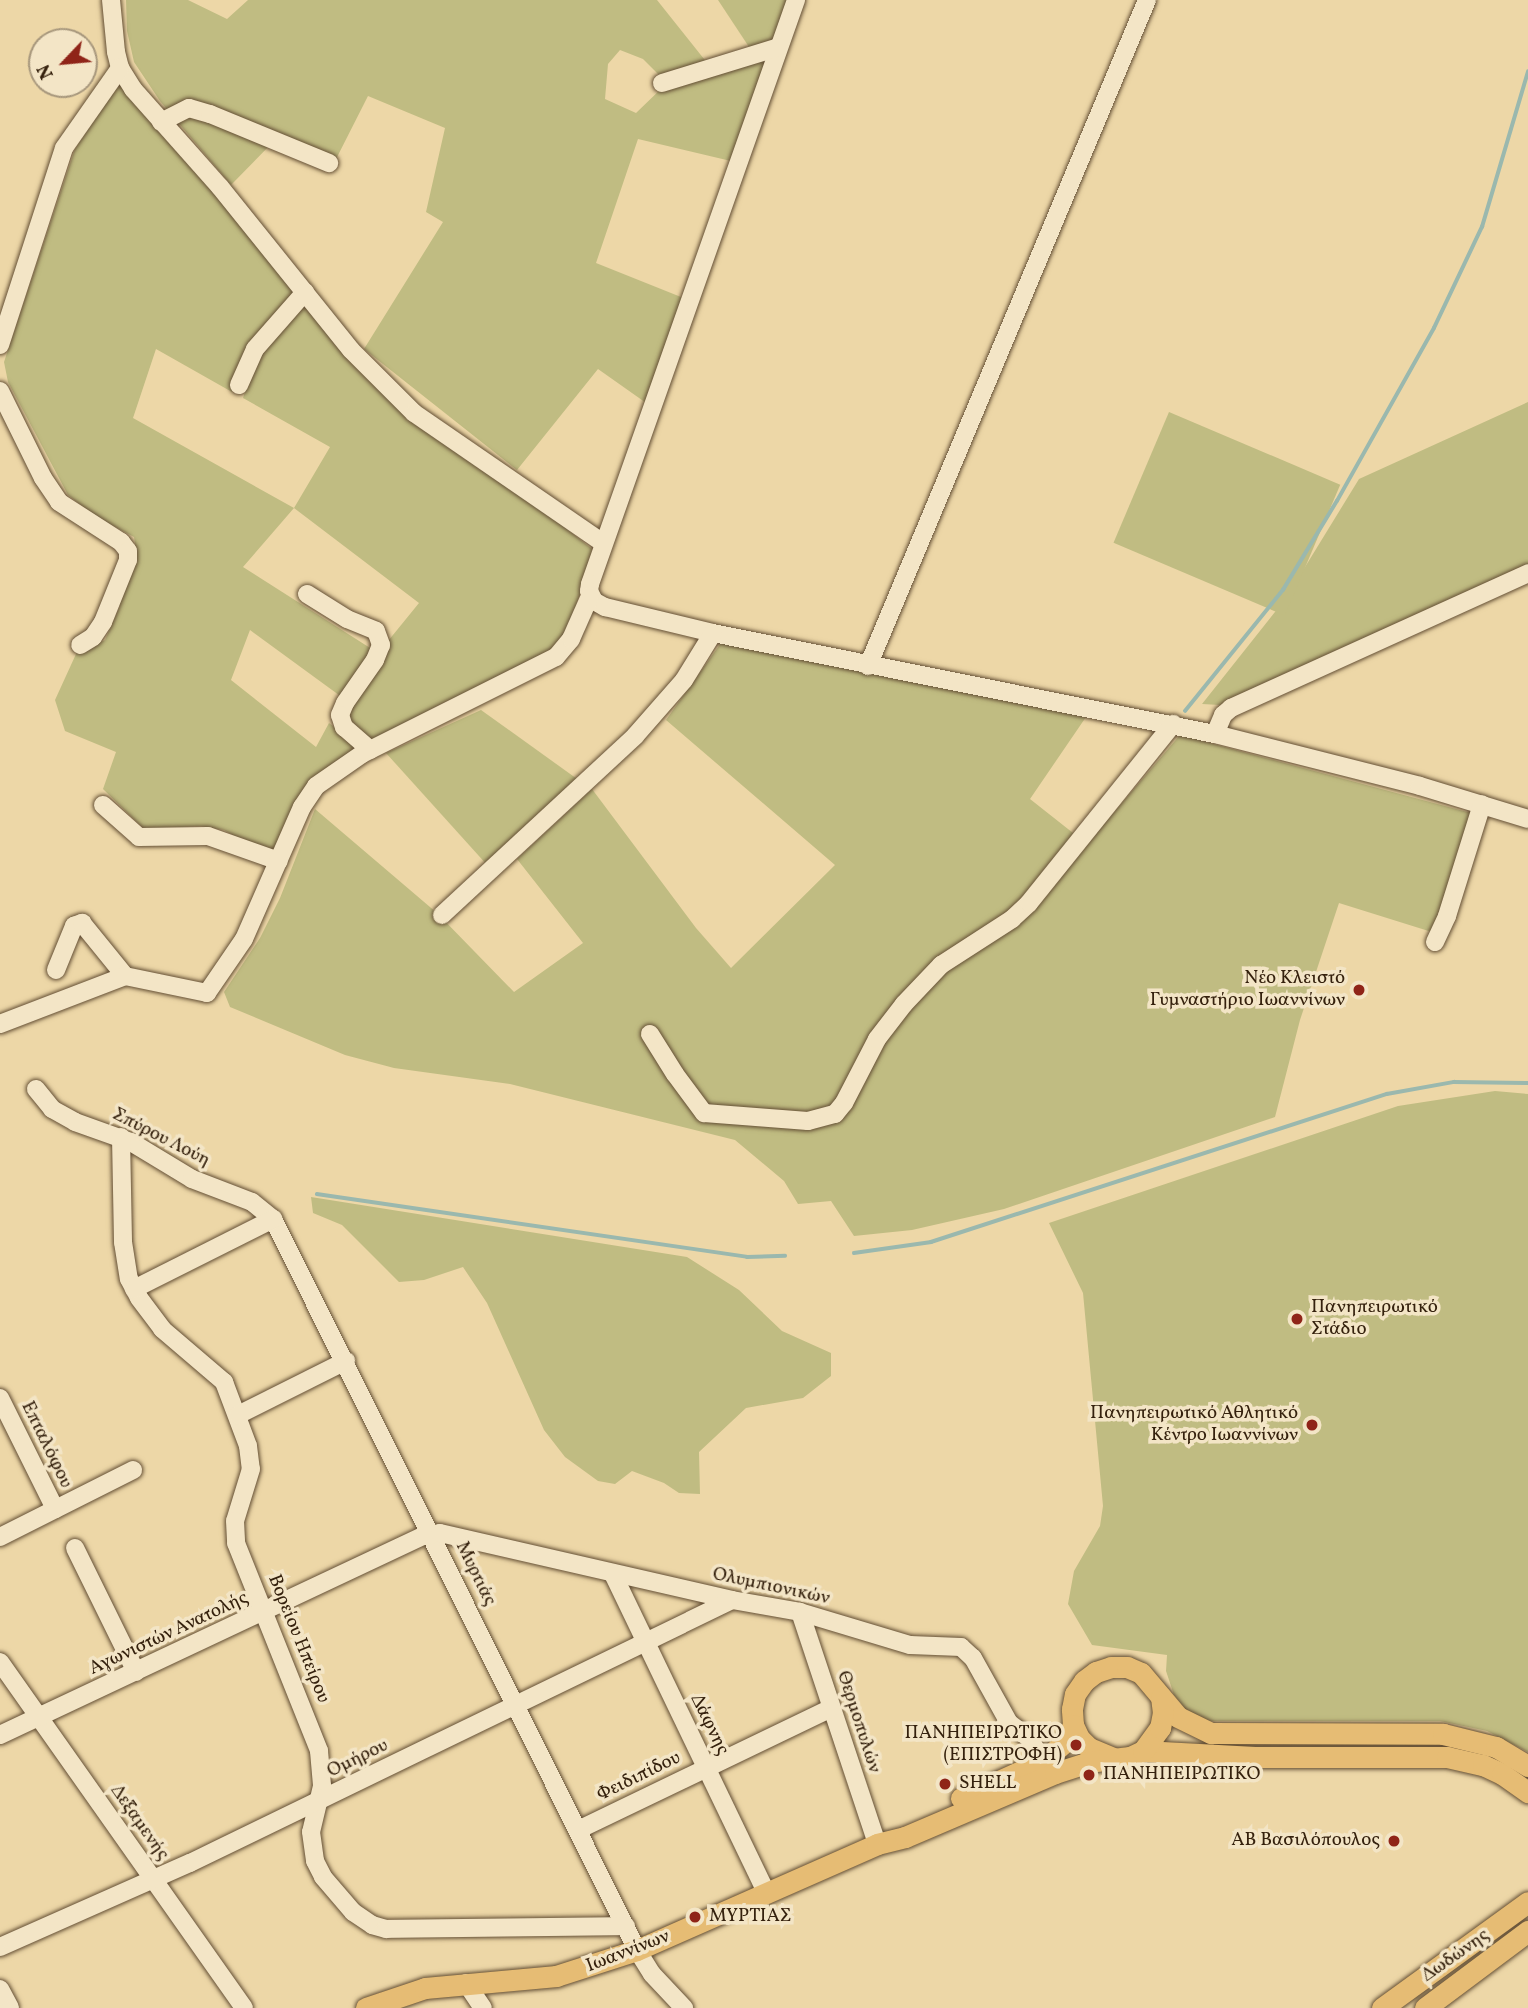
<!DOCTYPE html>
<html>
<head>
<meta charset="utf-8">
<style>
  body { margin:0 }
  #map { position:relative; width:1528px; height:2008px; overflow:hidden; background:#edd7a7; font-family:Vollkorn,serif }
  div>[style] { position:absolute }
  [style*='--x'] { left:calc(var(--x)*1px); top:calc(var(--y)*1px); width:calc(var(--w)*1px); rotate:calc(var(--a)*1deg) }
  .green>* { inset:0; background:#c0bc82; transform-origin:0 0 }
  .stream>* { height:3.5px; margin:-1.75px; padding:0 1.75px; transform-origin:1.75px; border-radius:1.75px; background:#9ab8ae }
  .roads { filter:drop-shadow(0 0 2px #634e34) drop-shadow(0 0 2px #634e34) }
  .minor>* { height:18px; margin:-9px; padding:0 9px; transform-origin:9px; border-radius:9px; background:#f3e5c6 }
  .major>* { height:21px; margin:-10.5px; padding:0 10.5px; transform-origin:10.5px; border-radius:10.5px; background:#e6bc74 }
  .dots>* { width:19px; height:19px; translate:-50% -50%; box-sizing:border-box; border:4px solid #f3e5c6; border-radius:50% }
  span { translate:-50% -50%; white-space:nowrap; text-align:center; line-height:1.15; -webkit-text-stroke:7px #f3e5c6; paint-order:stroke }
  .poi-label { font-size:19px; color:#35210d }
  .right { translate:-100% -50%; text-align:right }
  .left { translate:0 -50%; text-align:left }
  .street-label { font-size:19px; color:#35210d }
  .north { position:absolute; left:28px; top:28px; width:70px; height:70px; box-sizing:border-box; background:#f3e5c6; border:2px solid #a7977c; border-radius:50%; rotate:244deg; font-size:19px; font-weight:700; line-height:28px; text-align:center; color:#35210d }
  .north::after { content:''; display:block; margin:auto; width:24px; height:32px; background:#8f2418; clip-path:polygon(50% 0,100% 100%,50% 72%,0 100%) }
</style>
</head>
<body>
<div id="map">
  <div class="green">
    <div style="clip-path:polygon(126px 0,188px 0,227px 19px,248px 0,657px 0,708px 64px,662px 78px,643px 59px,620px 50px,608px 64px,605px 99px,636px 113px,664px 86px,771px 57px,735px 162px,638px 139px,596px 263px,686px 299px,649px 405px,598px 369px,517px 470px,364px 349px,443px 222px,426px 212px,445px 128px,368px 96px,331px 169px,272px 143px,231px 185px,160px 101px,134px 62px,127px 31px)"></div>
    <div style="clip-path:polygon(718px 0,788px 0,773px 43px,751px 50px)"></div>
    <div style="clip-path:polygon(120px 82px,203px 174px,298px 294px,252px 346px,232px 392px,156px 349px,133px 418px,294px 508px,330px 447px,243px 398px,258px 352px,305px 300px,347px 355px,592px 549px,589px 568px,563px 643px,538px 662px,371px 745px,352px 725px,348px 709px,384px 646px,419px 603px,294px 508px,243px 567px,378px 653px,343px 698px,250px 630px,231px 680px,316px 747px,329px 723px,363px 749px,347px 757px,279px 846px,271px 850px,241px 840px,224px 830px,200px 826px,144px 829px,103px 789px,116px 752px,65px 731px,55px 700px,76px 654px,105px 640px,120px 606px,115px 604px,136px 550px,134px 537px,95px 516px,68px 495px,8px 382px,4px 362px,75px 149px)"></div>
    <div style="clip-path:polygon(1528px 402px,1528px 567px,1242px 696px,1220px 705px,1202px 704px,1286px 598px,1359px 479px)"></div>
    <div style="left:1169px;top:412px;width:186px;height:142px;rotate:23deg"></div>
    <div style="clip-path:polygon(721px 643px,1086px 717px,1030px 799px,1087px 844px,1180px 735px,1471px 813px,1435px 933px,1339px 903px,1300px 1020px,1275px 1117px,1004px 1209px,912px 1230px,854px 1236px,831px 1201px,798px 1204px,784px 1181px,735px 1140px,510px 1084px,394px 1068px,345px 1055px,230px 1007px,224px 992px,260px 938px,280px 898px,315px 809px,437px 913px,514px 992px,583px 943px,517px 859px,592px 789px,696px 928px,731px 968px,835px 865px,666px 720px)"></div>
    <div style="clip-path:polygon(481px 710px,580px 781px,488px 866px,386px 753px)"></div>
    <div style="clip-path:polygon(1495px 1091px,1528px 1094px,1528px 1752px,1487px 1731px,1440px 1721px,1205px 1721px,1187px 1711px,1174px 1695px,1166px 1671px,1167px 1655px,1092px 1645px,1068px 1604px,1074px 1571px,1100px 1526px,1103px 1506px,1083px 1293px,1049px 1223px,1398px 1106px)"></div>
    <div style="clip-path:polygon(311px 1197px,687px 1257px,739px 1290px,782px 1331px,831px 1353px,831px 1376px,803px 1398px,746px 1408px,699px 1452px,700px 1494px,679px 1493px,664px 1483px,632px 1471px,615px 1484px,598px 1481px,565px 1457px,544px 1430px,487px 1303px,463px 1267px,424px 1280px,399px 1282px,342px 1225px,313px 1213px)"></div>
  </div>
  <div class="stream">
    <div style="--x:1185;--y:711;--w:156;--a:-51"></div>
    <div style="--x:1283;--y:590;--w:104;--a:-58.8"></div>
    <div style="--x:1337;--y:501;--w:198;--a:-60.7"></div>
    <div style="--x:1434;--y:328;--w:112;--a:-64.6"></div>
    <div style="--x:1482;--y:227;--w:162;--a:-73.5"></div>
    <div style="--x:317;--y:1194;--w:435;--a:8.3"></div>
    <div style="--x:747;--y:1257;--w:38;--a:-2"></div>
    <div style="--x:854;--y:1253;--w:78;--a:-8.1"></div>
    <div style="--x:931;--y:1242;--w:479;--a:-18"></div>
    <div style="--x:1387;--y:1094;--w:68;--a:-10.2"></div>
    <div style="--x:1454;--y:1082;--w:74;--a:0.8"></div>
  </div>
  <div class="roads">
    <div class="minor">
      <div style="--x:111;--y:0;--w:52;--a:84.5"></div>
      <div style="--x:116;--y:52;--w:16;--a:76"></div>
      <div style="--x:120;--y:68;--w:25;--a:58"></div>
      <div style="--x:133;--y:89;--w:131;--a:48.4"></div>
      <div style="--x:220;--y:187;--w:209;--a:51.2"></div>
      <div style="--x:351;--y:350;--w:89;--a:45"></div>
      <div style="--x:414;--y:413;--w:229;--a:34.5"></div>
      <div style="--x:796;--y:0;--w:619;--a:109.43"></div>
      <div style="--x:590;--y:584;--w:7;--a:98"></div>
      <div style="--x:589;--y:591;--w:11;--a:63"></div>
      <div style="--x:594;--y:601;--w:13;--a:29"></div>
      <div style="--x:605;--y:607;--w:111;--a:13.5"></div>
      <div style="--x:713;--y:633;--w:512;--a:11.38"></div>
      <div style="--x:1215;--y:734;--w:211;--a:14.2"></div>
      <div style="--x:1420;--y:786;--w:113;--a:17"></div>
      <div style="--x:662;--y:83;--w:122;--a:-17.1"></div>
      <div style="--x:161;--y:122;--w:31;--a:-27"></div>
      <div style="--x:189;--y:108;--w:22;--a:16"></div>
      <div style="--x:210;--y:114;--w:129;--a:22.4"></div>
      <div style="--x:0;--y:345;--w:207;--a:-72"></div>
      <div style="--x:64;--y:148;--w:98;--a:-55"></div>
      <div style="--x:239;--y:385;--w:39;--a:-66"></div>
      <div style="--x:255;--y:349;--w:76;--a:-48.7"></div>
      <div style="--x:0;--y:391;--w:97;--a:63.7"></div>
      <div style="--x:43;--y:478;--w:29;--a:56"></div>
      <div style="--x:59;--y:502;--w:74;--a:32.8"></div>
      <div style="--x:121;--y:542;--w:11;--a:52"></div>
      <div style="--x:128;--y:551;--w:9;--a:90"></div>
      <div style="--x:128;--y:560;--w:67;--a:112"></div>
      <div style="--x:103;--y:622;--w:18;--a:124"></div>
      <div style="--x:93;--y:637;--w:15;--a:148"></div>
      <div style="--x:307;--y:594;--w:47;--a:32"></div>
      <div style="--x:347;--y:619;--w:31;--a:22"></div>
      <div style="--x:376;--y:631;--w:15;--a:70"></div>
      <div style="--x:381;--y:645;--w:16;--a:112"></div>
      <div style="--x:375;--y:660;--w:52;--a:124.9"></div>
      <div style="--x:345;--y:703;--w:13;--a:113"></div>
      <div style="--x:340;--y:715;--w:13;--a:72"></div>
      <div style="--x:344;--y:727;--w:35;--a:41"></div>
      <div style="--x:868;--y:666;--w:722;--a:-67.27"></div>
      <div style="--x:1215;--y:734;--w:21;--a:-67"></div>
      <div style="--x:1223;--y:715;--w:11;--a:-41"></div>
      <div style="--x:1231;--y:708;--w:326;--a:-24.4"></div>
      <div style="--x:103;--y:805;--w:48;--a:41.6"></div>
      <div style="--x:139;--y:837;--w:69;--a:-0.8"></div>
      <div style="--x:208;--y:836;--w:75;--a:19.4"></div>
      <div style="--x:442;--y:915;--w:263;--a:-42.8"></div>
      <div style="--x:635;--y:736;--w:74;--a:-48.8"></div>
      <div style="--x:684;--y:680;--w:55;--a:-58.3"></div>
      <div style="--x:1435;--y:942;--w:29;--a:-65"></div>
      <div style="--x:1447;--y:916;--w:117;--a:-72.6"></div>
      <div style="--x:56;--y:970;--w:48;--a:-67.8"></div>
      <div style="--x:74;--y:926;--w:9;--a:-21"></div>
      <div style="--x:82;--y:923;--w:68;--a:50.9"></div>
      <div style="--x:125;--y:976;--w:84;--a:11.7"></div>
      <div style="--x:207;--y:993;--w:65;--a:-55.6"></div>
      <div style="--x:244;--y:939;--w:144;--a:-66.3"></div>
      <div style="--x:302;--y:807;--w:25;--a:-56"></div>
      <div style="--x:316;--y:786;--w:56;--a:-34.8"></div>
      <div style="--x:362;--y:754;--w:217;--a:-26.6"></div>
      <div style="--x:556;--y:657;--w:23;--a:-50"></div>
      <div style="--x:571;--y:639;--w:47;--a:-66.2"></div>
      <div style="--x:0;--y:1024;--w:134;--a:-21"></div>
      <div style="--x:650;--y:1034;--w:47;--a:58"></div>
      <div style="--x:675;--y:1074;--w:49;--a:53.4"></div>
      <div style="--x:704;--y:1113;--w:104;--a:4.4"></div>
      <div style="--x:808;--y:1121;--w:28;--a:-15"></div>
      <div style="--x:835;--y:1114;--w:14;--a:-51"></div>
      <div style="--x:844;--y:1103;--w:72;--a:-62.7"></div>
      <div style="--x:877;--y:1039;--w:44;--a:-52.4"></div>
      <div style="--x:904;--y:1004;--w:54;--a:-46.5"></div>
      <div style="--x:941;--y:965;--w:85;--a:-32.9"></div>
      <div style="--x:1012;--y:919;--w:23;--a:-43"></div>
      <div style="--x:1029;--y:903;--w:230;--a:-51.2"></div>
      <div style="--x:36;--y:1089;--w:26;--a:51"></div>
      <div style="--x:52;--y:1109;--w:26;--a:29"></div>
      <div style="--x:75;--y:1122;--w:59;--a:19.7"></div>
      <div style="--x:131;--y:1142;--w:71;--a:31.2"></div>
      <div style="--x:192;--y:1179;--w:64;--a:21"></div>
      <div style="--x:252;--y:1202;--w:27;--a:39"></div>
      <div style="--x:273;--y:1219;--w:817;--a:63.53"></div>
      <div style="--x:637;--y:1950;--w:28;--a:58"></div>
      <div style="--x:652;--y:1974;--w:47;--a:46.7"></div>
      <div style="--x:121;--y:1137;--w:105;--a:88.9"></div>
      <div style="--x:123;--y:1242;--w:37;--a:81"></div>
      <div style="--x:129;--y:1279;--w:21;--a:62"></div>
      <div style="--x:139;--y:1298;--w:39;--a:53"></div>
      <div style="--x:162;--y:1329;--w:82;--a:40.5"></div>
      <div style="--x:224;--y:1382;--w:68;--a:69.4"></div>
      <div style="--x:248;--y:1446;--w:23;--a:83"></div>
      <div style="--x:251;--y:1469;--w:54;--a:107.1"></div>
      <div style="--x:235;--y:1521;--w:22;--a:87"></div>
      <div style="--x:236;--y:1543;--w:224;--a:68.2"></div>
      <div style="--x:319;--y:1751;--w:35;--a:85"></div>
      <div style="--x:322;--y:1786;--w:47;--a:103.4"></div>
      <div style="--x:311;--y:1832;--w:29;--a:82"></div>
      <div style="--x:315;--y:1861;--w:18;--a:63"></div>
      <div style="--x:323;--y:1877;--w:46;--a:49.4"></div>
      <div style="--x:353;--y:1912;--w:23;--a:34"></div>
      <div style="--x:372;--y:1925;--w:15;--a:16"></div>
      <div style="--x:386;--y:1929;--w:240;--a:-0.7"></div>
      <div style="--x:134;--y:1289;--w:156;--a:-26.7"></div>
      <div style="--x:0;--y:1398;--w:124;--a:63.6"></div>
      <div style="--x:238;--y:1415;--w:121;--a:-26.6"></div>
      <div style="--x:0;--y:1537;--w:149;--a:-26.7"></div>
      <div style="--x:75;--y:1548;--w:138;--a:63.8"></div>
      <div style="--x:613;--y:1574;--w:355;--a:64.3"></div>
      <div style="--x:800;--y:1612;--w:244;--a:71.6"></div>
      <div style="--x:0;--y:1662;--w:423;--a:54.8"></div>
      <div style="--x:0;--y:1735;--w:467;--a:-25.2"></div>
      <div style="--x:423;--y:1536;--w:17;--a:-10"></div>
      <div style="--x:440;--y:1533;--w:300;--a:12.9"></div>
      <div style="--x:732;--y:1600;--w:69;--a:10"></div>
      <div style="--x:800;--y:1612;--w:115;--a:16.7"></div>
      <div style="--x:910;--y:1645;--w:51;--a:2.2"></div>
      <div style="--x:961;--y:1647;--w:16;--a:43"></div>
      <div style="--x:973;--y:1658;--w:74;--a:61"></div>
      <div style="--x:1009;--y:1723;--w:25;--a:37"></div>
      <div style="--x:1029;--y:1738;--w:27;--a:59"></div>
      <div style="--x:578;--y:1830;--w:281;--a:-25.7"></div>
      <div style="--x:0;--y:1947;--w:208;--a:-23.9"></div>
      <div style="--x:190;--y:1863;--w:602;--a:-25.88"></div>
      <div style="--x:466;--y:1983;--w:30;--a:56"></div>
      <div style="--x:0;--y:1989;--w:21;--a:62"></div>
    </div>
    <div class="major">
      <div style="--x:1143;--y:1751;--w:112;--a:3.1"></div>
      <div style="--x:1255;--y:1757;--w:192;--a:0"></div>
      <div style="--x:1447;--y:1757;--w:37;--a:13"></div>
      <div style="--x:1483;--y:1765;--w:21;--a:25"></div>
      <div style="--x:1502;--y:1774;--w:32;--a:35"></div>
      <div style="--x:1113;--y:1758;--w:26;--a:-157"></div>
      <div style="--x:1089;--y:1748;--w:14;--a:-135"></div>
      <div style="--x:1079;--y:1738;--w:14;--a:-115"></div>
      <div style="--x:1073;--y:1725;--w:16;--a:-94"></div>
      <div style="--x:1072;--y:1709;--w:15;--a:-79"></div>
      <div style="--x:1075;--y:1694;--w:16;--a:-55"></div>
      <div style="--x:1084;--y:1681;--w:15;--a:-37"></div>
      <div style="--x:1096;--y:1672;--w:16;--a:-18"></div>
      <div style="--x:1111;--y:1667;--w:16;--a:0"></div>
      <div style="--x:1127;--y:1667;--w:15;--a:23"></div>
      <div style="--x:1141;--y:1673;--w:57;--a:49.9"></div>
      <div style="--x:1178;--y:1717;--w:37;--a:26"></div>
      <div style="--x:1211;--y:1733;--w:232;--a:0.2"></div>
      <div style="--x:1443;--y:1734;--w:55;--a:13.8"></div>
      <div style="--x:1496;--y:1747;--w:37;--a:31"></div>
      <div style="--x:961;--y:1798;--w:90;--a:-24.3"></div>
      <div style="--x:1043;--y:1761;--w:28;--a:-41"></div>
      <div style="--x:1064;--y:1743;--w:20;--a:-63"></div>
      <div style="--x:366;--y:2008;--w:62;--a:-18.7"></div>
      <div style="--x:425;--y:1988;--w:132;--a:-5.2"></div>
      <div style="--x:556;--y:1976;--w:85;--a:-17.8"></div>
      <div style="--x:637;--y:1950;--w:262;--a:-23.8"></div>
      <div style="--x:877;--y:1844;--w:29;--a:-14"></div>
      <div style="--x:905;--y:1837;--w:163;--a:-23.1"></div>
      <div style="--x:1055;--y:1773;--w:35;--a:-18"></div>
      <div style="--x:1088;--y:1762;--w:42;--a:-6.8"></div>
      <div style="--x:1130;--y:1757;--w:14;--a:-25"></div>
      <div style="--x:1143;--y:1751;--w:29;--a:-54"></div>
      <div style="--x:1160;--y:1728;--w:15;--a:-79"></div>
      <div style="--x:1163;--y:1713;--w:16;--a:-97"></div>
      <div style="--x:1382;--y:2008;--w:180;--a:-36"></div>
      <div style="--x:1425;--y:2008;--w:129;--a:-36.8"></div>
    </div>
  </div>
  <div class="dots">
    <div style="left:1359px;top:990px;background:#8f2418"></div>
    <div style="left:1297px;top:1319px;background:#8f2418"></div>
    <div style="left:1312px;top:1425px;background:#8f2418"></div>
    <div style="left:1076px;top:1745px;background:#8f2418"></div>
    <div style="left:1089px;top:1775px;background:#8f2418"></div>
    <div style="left:945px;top:1784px;background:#8f2418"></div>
    <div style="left:1394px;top:1841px;background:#8f2418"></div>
    <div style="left:695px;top:1917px;background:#8f2418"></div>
  </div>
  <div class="poi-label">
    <span class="right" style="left:1345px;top:990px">Νέο Κλειστό<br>Γυμναστήριο Ιωαννίνων</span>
    <span class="left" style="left:1311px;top:1319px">Πανηπειρωτικό<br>Στάδιο</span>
    <span class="right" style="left:1298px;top:1425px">Πανηπειρωτικό Αθλητικό<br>Κέντρο Ιωαννίνων</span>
    <span class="right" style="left:1062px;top:1745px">ΠΑΝΗΠΕΙΡΩΤΙΚΟ<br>(ΕΠΙΣΤΡΟΦΗ)</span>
    <span class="left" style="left:1103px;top:1775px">ΠΑΝΗΠΕΙΡΩΤΙΚΟ</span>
    <span class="left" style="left:959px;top:1784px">SHELL</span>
    <span class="right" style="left:1380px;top:1841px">ΑΒ Βασιλόπουλος</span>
    <span class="left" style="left:709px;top:1917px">ΜΥΡΤΙΑΣ</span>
  </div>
  <div class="street-label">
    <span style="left:161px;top:1138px;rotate:27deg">Σπύρου Λούη</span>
    <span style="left:46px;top:1445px;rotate:64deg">Επταλόφου</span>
    <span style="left:475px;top:1574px;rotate:64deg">Μυρτιάς</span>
    <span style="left:771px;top:1587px;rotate:12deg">Ολυμπιονικών</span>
    <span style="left:169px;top:1634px;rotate:-25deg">Αγωνιστών Ανατολής</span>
    <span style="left:298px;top:1639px;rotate:68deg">Βορείου Ηπείρου</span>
    <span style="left:858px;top:1722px;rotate:72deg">Θερμοπυλών</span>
    <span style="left:709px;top:1725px;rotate:64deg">Δάφνης</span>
    <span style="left:358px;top:1759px;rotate:-26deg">Ομήρου</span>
    <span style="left:639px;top:1777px;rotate:-26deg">Φειδιπίδου</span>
    <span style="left:139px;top:1823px;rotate:55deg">Δεξαμενής</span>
    <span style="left:628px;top:1952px;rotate:-21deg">Ιωαννίνων</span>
    <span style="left:1456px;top:1956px;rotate:-35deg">Δωδώνης</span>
  </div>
  <div class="north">N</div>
</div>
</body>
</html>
